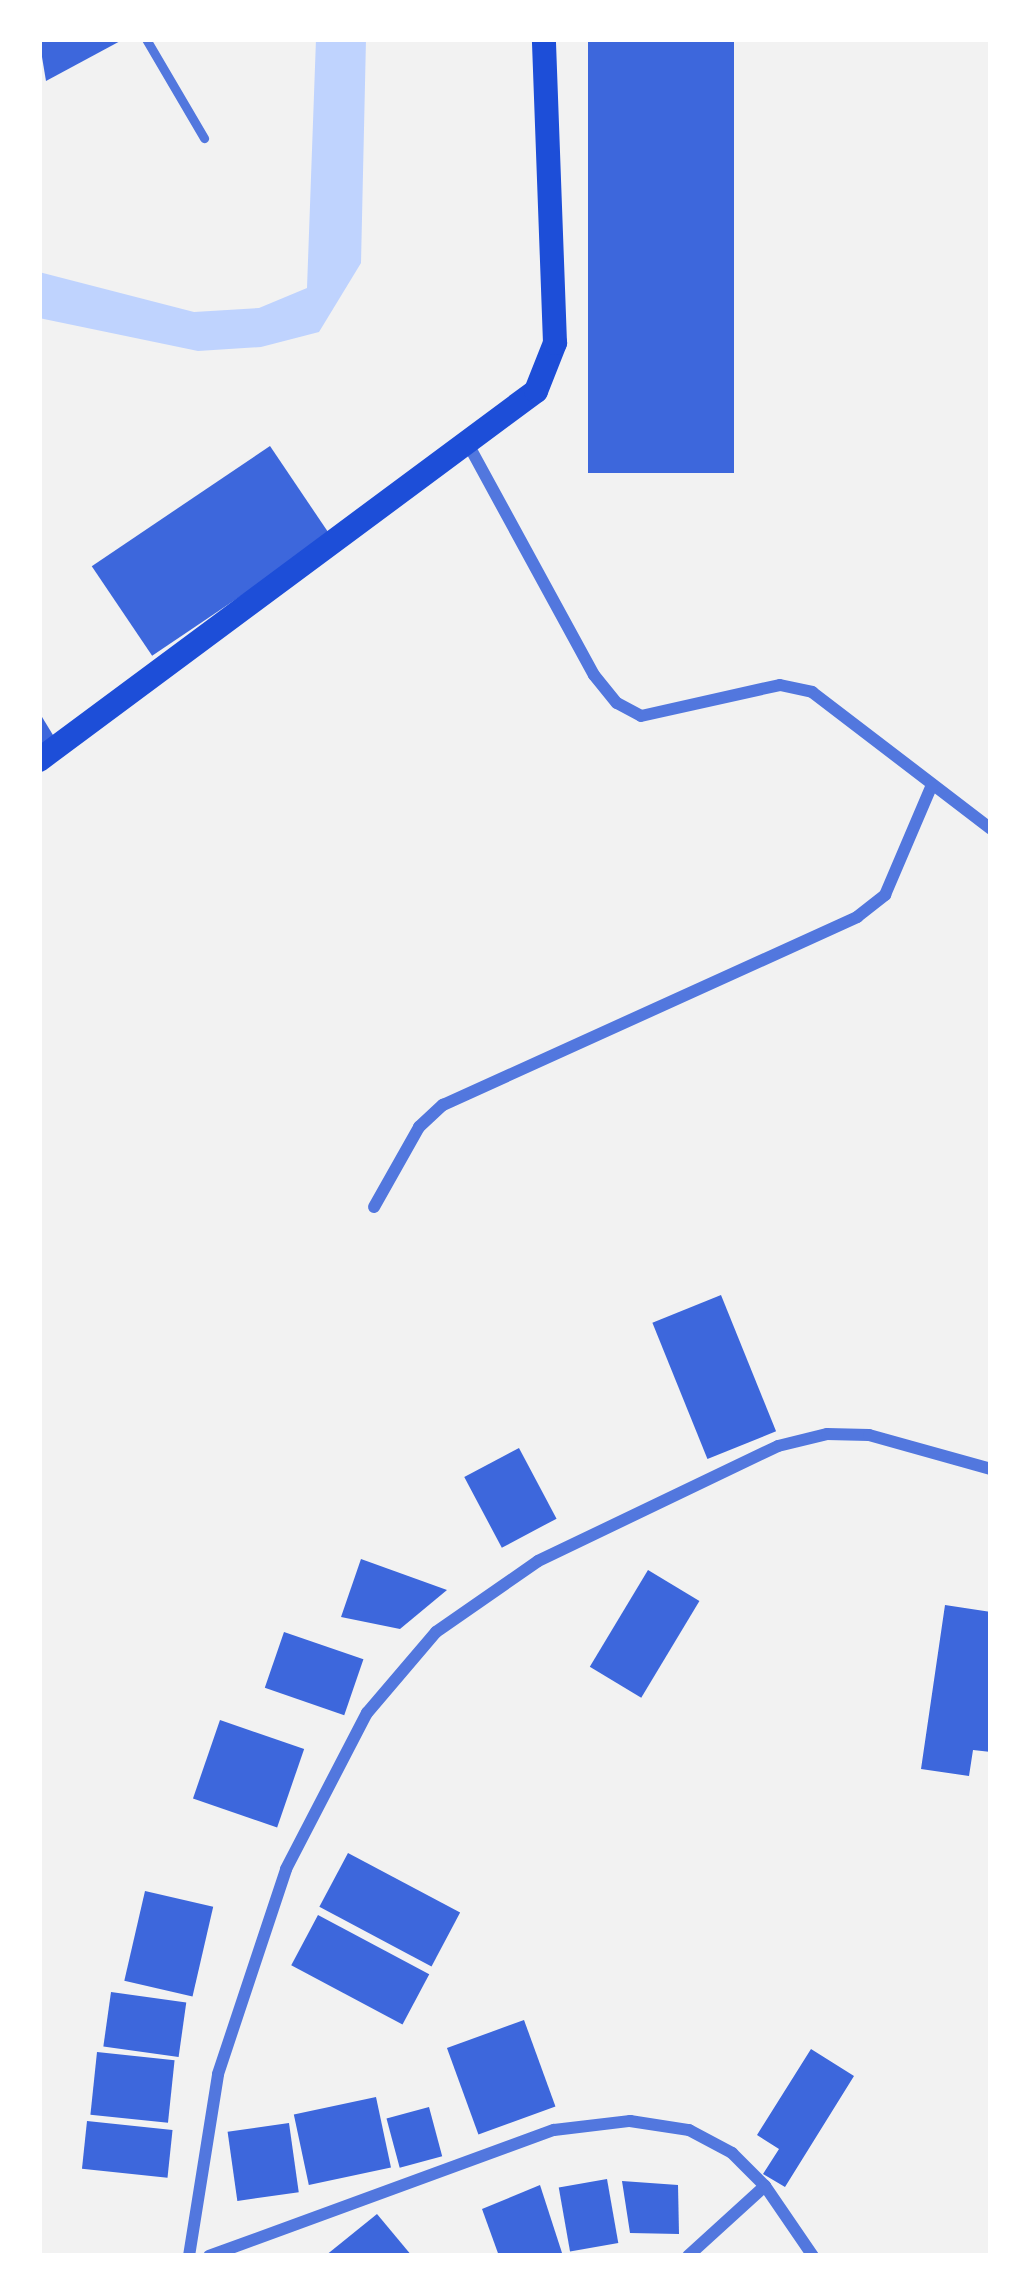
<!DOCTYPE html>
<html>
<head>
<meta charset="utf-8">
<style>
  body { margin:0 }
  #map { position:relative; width:1030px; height:2295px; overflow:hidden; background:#f2f2f2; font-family:"Nunito Sans",sans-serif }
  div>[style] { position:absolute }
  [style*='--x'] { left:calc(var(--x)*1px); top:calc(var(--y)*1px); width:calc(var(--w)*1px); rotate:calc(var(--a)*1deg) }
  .water>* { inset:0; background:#bfd3fe }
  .building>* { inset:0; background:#3d67dc; transform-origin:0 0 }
  .service>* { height:9px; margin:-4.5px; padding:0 4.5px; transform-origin:4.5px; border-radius:4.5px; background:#5277de }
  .minor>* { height:12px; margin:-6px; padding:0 6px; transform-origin:6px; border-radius:6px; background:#5277de }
  .secondary>* { height:24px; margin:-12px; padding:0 12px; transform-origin:12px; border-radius:12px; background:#1d4ed8 }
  span { translate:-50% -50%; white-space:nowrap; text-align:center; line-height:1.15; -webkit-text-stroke:12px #fff; paint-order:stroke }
  .frame { position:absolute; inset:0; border:42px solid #fff; pointer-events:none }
</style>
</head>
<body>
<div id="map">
  <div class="water">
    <div style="clip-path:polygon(316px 39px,366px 39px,361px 263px,319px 332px,261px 347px,198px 351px,39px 318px,39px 272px,194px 312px,259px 308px,307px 288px)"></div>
  </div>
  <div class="building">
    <div style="clip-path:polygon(39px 39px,124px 39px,46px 81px)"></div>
    <div style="left:588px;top:39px;width:146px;height:434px"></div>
    <div style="left:270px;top:446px;width:108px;height:215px;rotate:56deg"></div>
    <div style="clip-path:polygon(39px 712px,56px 740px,39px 750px)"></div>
    <div style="left:721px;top:1295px;width:147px;height:74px;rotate:68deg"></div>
    <div style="left:519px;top:1448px;width:80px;height:62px;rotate:62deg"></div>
    <div style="clip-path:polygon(361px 1559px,447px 1590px,400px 1629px,341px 1617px)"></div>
    <div style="left:648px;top:1570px;width:60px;height:113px;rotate:31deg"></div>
    <div style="clip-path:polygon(945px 1605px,991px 1612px,991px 1752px,973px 1750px,969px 1776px,921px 1769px)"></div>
    <div style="left:284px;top:1632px;width:84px;height:59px;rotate:19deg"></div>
    <div style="left:220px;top:1720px;width:89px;height:83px;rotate:19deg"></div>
    <div style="left:348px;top:1853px;width:127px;height:61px;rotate:28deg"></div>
    <div style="left:145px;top:1891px;width:70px;height:92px;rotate:13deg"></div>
    <div style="left:318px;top:1915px;width:126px;height:57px;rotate:28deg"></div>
    <div style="left:111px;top:1992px;width:76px;height:55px;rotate:8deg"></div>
    <div style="left:524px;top:2020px;width:92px;height:82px;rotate:70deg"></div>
    <div style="clip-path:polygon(811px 2049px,854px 2076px,785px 2187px,763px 2174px,779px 2149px,757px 2135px)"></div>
    <div style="left:97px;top:2052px;width:78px;height:63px;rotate:6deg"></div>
    <div style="left:376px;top:2097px;width:72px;height:84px;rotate:78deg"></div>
    <div style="left:429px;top:2107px;width:51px;height:44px;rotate:75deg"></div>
    <div style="left:87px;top:2121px;width:86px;height:48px;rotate:6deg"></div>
    <div style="left:289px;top:2123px;width:70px;height:62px;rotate:82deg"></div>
    <div style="left:607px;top:2179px;width:65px;height:49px;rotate:80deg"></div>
    <div style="clip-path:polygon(622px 2181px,678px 2185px,679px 2234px,630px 2233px)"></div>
    <div style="clip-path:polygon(540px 2185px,563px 2256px,499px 2256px,482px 2209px)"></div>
    <div style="clip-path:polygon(377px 2214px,412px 2256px,325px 2256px)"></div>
  </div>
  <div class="service">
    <div style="--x:146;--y:39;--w:115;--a:59.6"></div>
  </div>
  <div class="minor">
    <div style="--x:468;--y:444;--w:263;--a:61.4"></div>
    <div style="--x:594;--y:675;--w:36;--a:51"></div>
    <div style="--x:617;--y:703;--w:27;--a:28"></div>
    <div style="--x:641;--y:716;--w:142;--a:-12.6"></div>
    <div style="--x:780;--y:685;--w:33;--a:12"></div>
    <div style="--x:812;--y:692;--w:225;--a:37.4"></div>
    <div style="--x:374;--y:1207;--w:92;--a:-60.6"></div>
    <div style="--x:419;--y:1127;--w:33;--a:-43"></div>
    <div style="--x:443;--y:1105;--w:455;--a:-24.4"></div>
    <div style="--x:857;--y:917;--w:36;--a:-38"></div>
    <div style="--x:885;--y:895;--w:120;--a:-66.9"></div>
    <div style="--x:189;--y:2256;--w:184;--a:-80.9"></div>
    <div style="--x:218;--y:2074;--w:216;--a:-71.6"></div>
    <div style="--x:286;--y:1869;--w:176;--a:-62.6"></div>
    <div style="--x:367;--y:1713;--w:106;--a:-49.6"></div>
    <div style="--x:436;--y:1632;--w:124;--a:-34.8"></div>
    <div style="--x:538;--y:1561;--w:266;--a:-25.6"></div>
    <div style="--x:778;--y:1446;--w:50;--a:-13.8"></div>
    <div style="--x:827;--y:1434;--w:42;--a:1.4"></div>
    <div style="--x:869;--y:1435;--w:127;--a:15.6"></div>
    <div style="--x:209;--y:2256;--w:367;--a:-20.1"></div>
    <div style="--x:554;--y:2130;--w:77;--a:-6.8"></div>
    <div style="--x:630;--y:2121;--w:60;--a:8.7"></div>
    <div style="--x:689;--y:2130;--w:49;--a:28.1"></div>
    <div style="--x:732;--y:2153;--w:47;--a:45"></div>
    <div style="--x:688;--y:2256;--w:104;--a:-42.3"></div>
    <div style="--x:765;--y:2186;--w:85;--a:55.6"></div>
  </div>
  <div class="secondary">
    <div style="--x:39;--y:760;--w:619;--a:-36.59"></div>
    <div style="--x:536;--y:391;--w:52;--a:-68.4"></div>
    <div style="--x:555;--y:343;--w:304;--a:-92.1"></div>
  </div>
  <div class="frame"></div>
</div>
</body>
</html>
